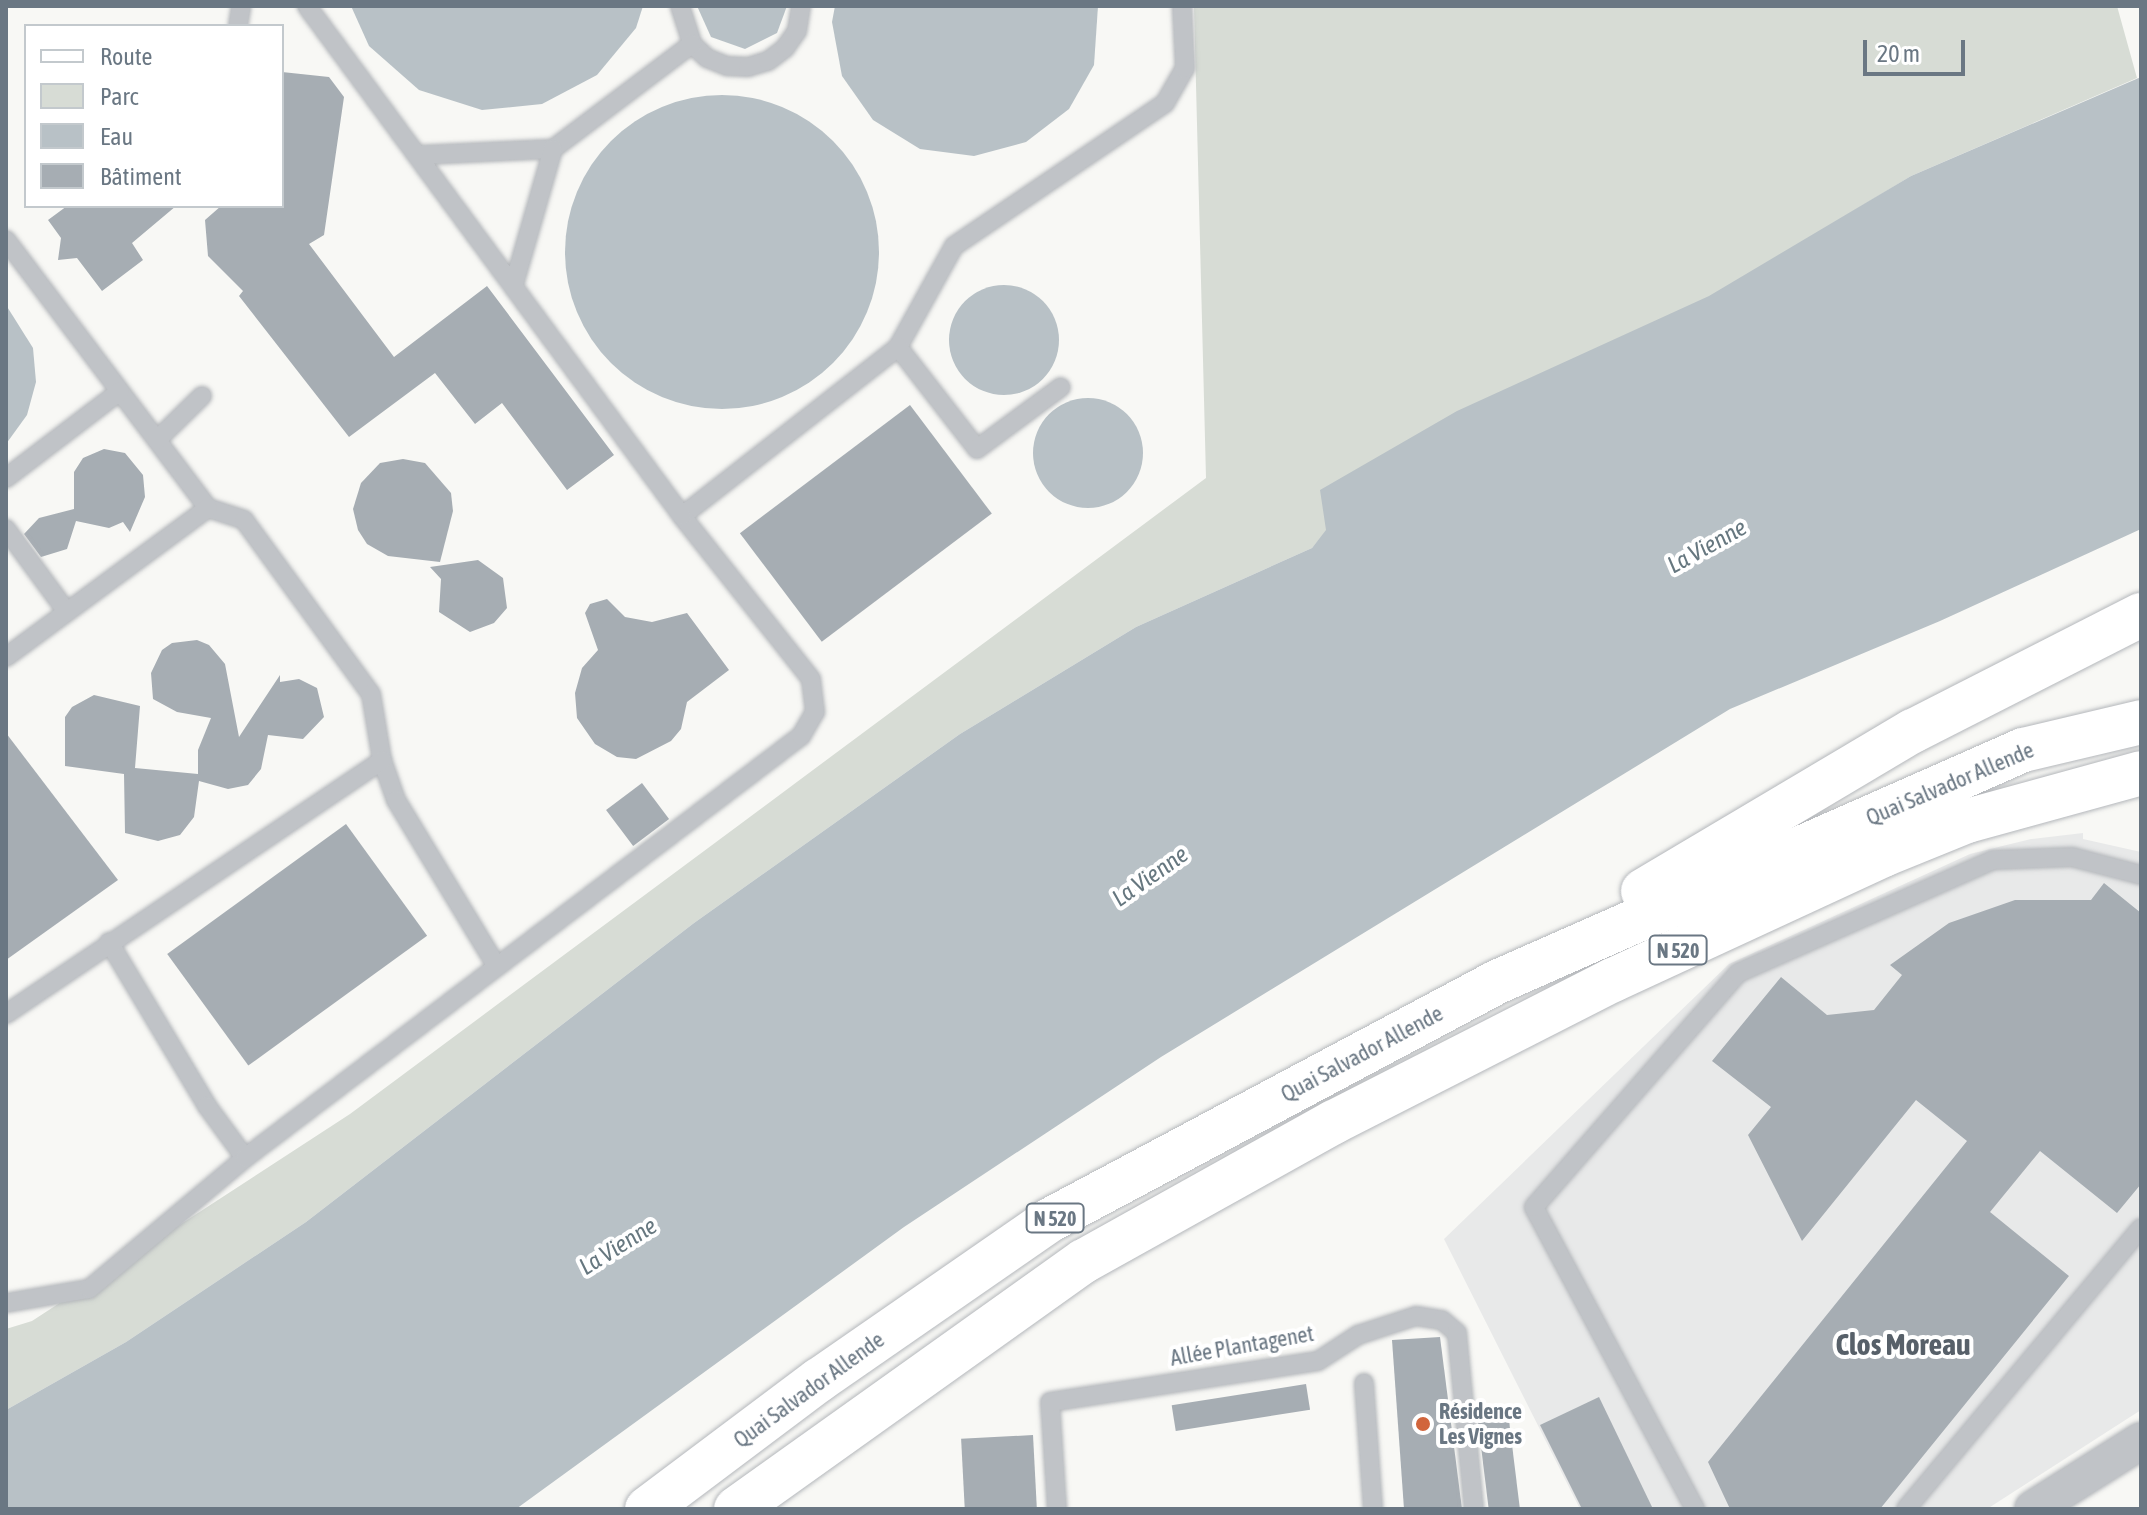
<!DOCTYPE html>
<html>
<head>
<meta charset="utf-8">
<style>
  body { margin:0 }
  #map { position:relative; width:2147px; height:1515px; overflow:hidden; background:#f8f8f5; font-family:"Asap Condensed",sans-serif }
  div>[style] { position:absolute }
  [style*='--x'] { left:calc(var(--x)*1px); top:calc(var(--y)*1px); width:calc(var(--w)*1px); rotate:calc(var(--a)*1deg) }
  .built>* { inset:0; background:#e8e9e9 }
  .green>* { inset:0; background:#d7dcd5 }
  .water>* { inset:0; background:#b8c1c6 }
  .round { border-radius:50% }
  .building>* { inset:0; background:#a6adb3; transform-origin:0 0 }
  .roads { filter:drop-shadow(0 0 2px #b4b7bb) drop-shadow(0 0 2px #b4b7bb) }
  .lane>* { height:18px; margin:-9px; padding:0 9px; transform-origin:9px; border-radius:9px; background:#c0c3c7 }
  .street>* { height:36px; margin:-18px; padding:0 18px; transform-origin:18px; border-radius:18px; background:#c0c3c7 }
  .primary>* { height:44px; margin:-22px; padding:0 22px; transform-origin:22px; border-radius:22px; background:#fff }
  .dots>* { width:22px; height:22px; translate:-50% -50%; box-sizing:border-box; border:4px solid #fff; border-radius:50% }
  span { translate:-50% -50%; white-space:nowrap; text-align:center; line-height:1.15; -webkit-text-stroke:8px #fff; paint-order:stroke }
  .shield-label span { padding:2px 6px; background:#fff; border:2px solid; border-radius:6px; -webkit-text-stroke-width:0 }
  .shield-label { font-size:20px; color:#6a7783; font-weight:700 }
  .street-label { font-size:22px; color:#6a7783 }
  .poi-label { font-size:22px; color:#6a7783; font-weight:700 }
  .left { translate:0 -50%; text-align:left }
  .water-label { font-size:24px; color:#66777f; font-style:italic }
  .district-label { font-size:30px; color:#576069; font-weight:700 }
  .frame { position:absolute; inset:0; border:8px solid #6a7783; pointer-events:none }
  .legend { position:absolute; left:24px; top:24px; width:260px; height:184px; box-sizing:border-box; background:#fff; border:2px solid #c3c9cd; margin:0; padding:10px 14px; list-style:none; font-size:24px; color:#6a7783 }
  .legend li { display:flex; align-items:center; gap:16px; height:40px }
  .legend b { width:40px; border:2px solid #c3c9cd }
  .scale { position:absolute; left:1863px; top:40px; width:102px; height:36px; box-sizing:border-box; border:4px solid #6a7783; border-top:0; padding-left:10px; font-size:24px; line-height:28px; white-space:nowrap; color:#6a7783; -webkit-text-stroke:6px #fff; paint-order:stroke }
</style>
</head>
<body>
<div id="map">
  <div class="built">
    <div style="clip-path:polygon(2083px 833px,2083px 839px,2141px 852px,2141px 1410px,1987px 1509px,1580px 1509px,1444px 1239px,1729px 964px,1970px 854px,2031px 839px)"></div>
  </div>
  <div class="green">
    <div style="clip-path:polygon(1194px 6px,2117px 6px,2137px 78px,1911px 176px,1327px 530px,1312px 548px,1136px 627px,960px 734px,694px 923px,306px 1222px,126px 1342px,6px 1410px,6px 1329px,32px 1321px,350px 1114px,1206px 478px)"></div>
  </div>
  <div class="water">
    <div style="clip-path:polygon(351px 6px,643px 6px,636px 28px,597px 75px,542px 104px,482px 110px,419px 90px,369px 46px)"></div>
    <div style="clip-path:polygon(697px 6px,787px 6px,777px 33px,745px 49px,711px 37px)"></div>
    <div style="clip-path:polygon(835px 6px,1098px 6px,1094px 65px,1069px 109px,1026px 142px,974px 156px,920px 149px,873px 120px,842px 76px,832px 22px)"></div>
    <div style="clip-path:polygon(2141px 77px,2141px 529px,1940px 621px,1730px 709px,1161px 1057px,904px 1227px,516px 1509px,6px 1509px,6px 1410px,126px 1342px,306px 1222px,694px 923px,960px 734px,1136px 627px,1312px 548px,1326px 530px,1320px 490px,1457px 411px,1709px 296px,1911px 176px)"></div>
    <div class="round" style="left:565px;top:95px;width:314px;height:314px"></div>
    <div class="round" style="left:949px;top:285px;width:110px;height:110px"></div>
    <div style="clip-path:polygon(6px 305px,33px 348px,36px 382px,27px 415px,6px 444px)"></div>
    <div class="round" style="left:1033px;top:398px;width:110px;height:110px"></div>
  </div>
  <div class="building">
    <div style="clip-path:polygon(282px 72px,329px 77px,344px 97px,324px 235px,309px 244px,394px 357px,487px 286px,614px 455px,567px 490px,502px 403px,475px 424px,435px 373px,349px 437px,239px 296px,243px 291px,208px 256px,205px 220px,221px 206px,282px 206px)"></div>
    <div style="clip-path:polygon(67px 206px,176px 206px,132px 243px,143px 260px,102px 291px,77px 258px,58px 260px,61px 238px,48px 220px)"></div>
    <div style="left:910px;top:405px;width:136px;height:213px;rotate:53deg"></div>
    <div style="clip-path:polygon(104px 449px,125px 453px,143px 475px,145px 497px,130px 532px,123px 522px,109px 528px,76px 521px,67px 549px,41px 557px,24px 534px,39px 518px,74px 509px,74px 472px,83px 458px)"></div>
    <div style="clip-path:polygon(403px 459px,425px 463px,451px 493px,453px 511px,440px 562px,388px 556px,367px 544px,358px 530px,353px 509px,361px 483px,380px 463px)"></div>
    <div style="clip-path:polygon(478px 560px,503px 578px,507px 608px,494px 623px,470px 632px,439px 612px,441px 579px,430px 567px)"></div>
    <div style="clip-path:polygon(607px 599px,625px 617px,652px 622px,687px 613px,729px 670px,687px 702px,681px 729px,671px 741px,636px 759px,617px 757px,595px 744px,577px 718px,575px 693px,582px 668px,598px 650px,585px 613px,590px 604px)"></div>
    <div style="clip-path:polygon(197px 640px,209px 645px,225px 664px,239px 737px,280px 675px,280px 682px,299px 679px,317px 688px,324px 717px,303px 739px,268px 735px,261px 769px,248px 785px,228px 789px,199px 781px,194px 817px,180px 835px,158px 841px,125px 833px,124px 774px,65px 766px,65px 717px,72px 707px,94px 695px,140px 706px,135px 768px,198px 774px,198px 750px,211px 718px,177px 712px,153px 699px,151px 673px,162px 650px,172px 643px)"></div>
    <div style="clip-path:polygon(6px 733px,118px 880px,6px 960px)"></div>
    <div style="left:642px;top:783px;width:45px;height:45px;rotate:53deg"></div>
    <div style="left:346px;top:824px;width:138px;height:221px;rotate:54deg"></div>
    <div style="clip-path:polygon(2104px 883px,2141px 913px,2141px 1184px,2117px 1213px,2040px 1151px,1990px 1212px,2069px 1276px,1880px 1509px,1730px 1509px,1708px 1462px,1967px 1141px,1916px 1100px,1802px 1241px,1748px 1135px,1771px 1107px,1712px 1061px,1781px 977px,1827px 1015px,1874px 1010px,1902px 975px,1890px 965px,1949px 923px,2015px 900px,2091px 900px)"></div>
    <div style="clip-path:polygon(1440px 1337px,1462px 1509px,1404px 1509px,1392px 1340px)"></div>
    <div style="left:1306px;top:1384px;width:26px;height:136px;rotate:81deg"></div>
    <div style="clip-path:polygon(1599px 1397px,1653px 1509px,1582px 1509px,1540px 1425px)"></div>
    <div style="left:1508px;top:1412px;width:98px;height:31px;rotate:83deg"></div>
    <div style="left:1033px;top:1435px;width:74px;height:72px;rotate:87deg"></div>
  </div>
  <div class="roads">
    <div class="lane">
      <div style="--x:680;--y:6;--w:40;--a:72"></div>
      <div style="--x:692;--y:44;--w:21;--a:43"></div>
      <div style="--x:707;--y:58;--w:22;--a:22"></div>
      <div style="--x:727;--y:66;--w:21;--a:3"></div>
      <div style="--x:748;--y:67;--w:21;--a:-17"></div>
      <div style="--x:768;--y:61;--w:21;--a:-37"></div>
      <div style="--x:785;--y:48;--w:21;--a:-55"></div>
      <div style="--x:797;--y:31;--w:25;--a:-81"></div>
      <div style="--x:238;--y:26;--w:20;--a:-81"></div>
      <div style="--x:553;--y:149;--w:174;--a:-37.1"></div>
      <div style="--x:420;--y:155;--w:133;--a:-2.6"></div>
      <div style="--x:553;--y:149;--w:141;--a:106.1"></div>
      <div style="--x:6;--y:240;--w:336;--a:53"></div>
      <div style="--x:208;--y:508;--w:38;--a:18"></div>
      <div style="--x:244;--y:520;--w:215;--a:53.9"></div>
      <div style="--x:371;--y:694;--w:67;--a:80.5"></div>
      <div style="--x:382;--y:760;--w:42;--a:70.7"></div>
      <div style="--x:396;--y:800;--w:193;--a:58.8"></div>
      <div style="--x:898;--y:347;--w:115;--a:-61"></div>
      <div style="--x:954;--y:246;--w:255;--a:-34.1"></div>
      <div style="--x:1165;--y:103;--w:40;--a:-60.3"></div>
      <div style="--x:1185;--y:68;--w:62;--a:-92.8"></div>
      <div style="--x:157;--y:440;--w:63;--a:-44.4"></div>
      <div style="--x:6;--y:478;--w:143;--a:-37.3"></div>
      <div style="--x:682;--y:516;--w:274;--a:-38"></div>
      <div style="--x:898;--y:347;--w:129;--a:52.2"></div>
      <div style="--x:977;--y:449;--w:104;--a:-36.4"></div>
      <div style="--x:6;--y:529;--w:103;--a:53.7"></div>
      <div style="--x:6;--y:657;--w:251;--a:-36.4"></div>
      <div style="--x:109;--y:942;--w:191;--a:59.1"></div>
      <div style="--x:207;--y:1106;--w:64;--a:53.8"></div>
      <div style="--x:6;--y:1014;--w:454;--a:-34"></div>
      <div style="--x:6;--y:1303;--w:84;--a:-9.6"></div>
      <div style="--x:89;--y:1289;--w:204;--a:-40"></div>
      <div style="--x:245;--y:1158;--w:698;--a:-37.2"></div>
      <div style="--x:801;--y:736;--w:28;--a:-60"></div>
      <div style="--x:815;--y:712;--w:33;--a:-97"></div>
      <div style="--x:811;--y:679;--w:208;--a:-128.4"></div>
      <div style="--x:682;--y:516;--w:633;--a:-126.33"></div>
      <div style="--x:1364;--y:1383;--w:126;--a:85.9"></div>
      <div style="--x:1057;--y:1509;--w:107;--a:-93.7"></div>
      <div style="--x:1050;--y:1402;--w:271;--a:-8.7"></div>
      <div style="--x:1318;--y:1361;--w:48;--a:-33"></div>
      <div style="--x:1358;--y:1335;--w:61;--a:-18.1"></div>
      <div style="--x:1416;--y:1316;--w:26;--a:9"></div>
      <div style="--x:1442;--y:1320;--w:20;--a:41"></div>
      <div style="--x:1457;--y:1333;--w:177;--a:84.5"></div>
      <div style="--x:1695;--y:1509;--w:342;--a:-118.1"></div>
      <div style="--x:1534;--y:1207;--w:310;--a:-48.9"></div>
      <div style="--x:1738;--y:973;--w:279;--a:-23.9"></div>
      <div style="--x:1993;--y:860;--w:79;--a:-2.2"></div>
      <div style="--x:2072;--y:857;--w:71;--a:14.6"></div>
      <div style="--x:1906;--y:1509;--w:366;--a:-50.1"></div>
    </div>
    <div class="street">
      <div style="--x:2033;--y:1509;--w:128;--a:-32.2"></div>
    </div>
    <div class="primary">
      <div style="--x:1643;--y:891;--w:314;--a:-30.7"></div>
      <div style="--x:1913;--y:731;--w:256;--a:-27"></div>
      <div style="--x:647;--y:1509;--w:215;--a:-36.9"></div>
      <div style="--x:819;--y:1380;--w:281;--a:-34.7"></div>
      <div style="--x:1050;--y:1220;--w:506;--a:-28.03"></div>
      <div style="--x:1497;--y:982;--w:575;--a:-23.8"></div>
      <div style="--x:2023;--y:750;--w:121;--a:-13.3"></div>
      <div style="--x:736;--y:1509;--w:427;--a:-35.5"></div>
      <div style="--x:1084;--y:1261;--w:286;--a:-29.1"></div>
      <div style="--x:1334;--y:1122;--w:313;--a:-27"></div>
      <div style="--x:1613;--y:980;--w:298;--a:-24.8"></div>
      <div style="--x:1883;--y:855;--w:91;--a:-22"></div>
      <div style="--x:1967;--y:821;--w:180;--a:-15.4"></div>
    </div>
  </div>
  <div class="dots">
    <div style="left:1423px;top:1424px;background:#d1653c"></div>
  </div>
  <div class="shield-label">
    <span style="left:1678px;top:950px">N 520</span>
    <span style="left:1055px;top:1218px">N 520</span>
  </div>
  <div class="street-label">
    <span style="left:1950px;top:784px;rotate:-23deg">Quai Salvador Allende</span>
    <span style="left:1362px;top:1054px;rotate:-28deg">Quai Salvador Allende</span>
    <span style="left:1242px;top:1346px;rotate:-10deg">Allée Plantagenet</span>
    <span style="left:809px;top:1390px;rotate:-36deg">Quai Salvador Allende</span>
  </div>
  <div class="poi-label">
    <span class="left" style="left:1439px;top:1424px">Résidence<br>Les Vignes</span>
  </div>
  <div class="water-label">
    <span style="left:1707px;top:546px;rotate:-29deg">La Vienne</span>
    <span style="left:1150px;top:876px;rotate:-35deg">La Vienne</span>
    <span style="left:618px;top:1246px;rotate:-32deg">La Vienne</span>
  </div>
  <div class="district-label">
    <span style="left:1903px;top:1344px">Clos Moreau</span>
  </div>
  <div class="frame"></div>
  <ul class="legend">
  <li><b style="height:10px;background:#fff"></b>Route</li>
  <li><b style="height:22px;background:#d7dcd5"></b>Parc</li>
  <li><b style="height:22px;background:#b8c1c6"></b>Eau</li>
  <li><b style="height:22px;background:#a6adb3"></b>Bâtiment</li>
  </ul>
  <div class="scale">20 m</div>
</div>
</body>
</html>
